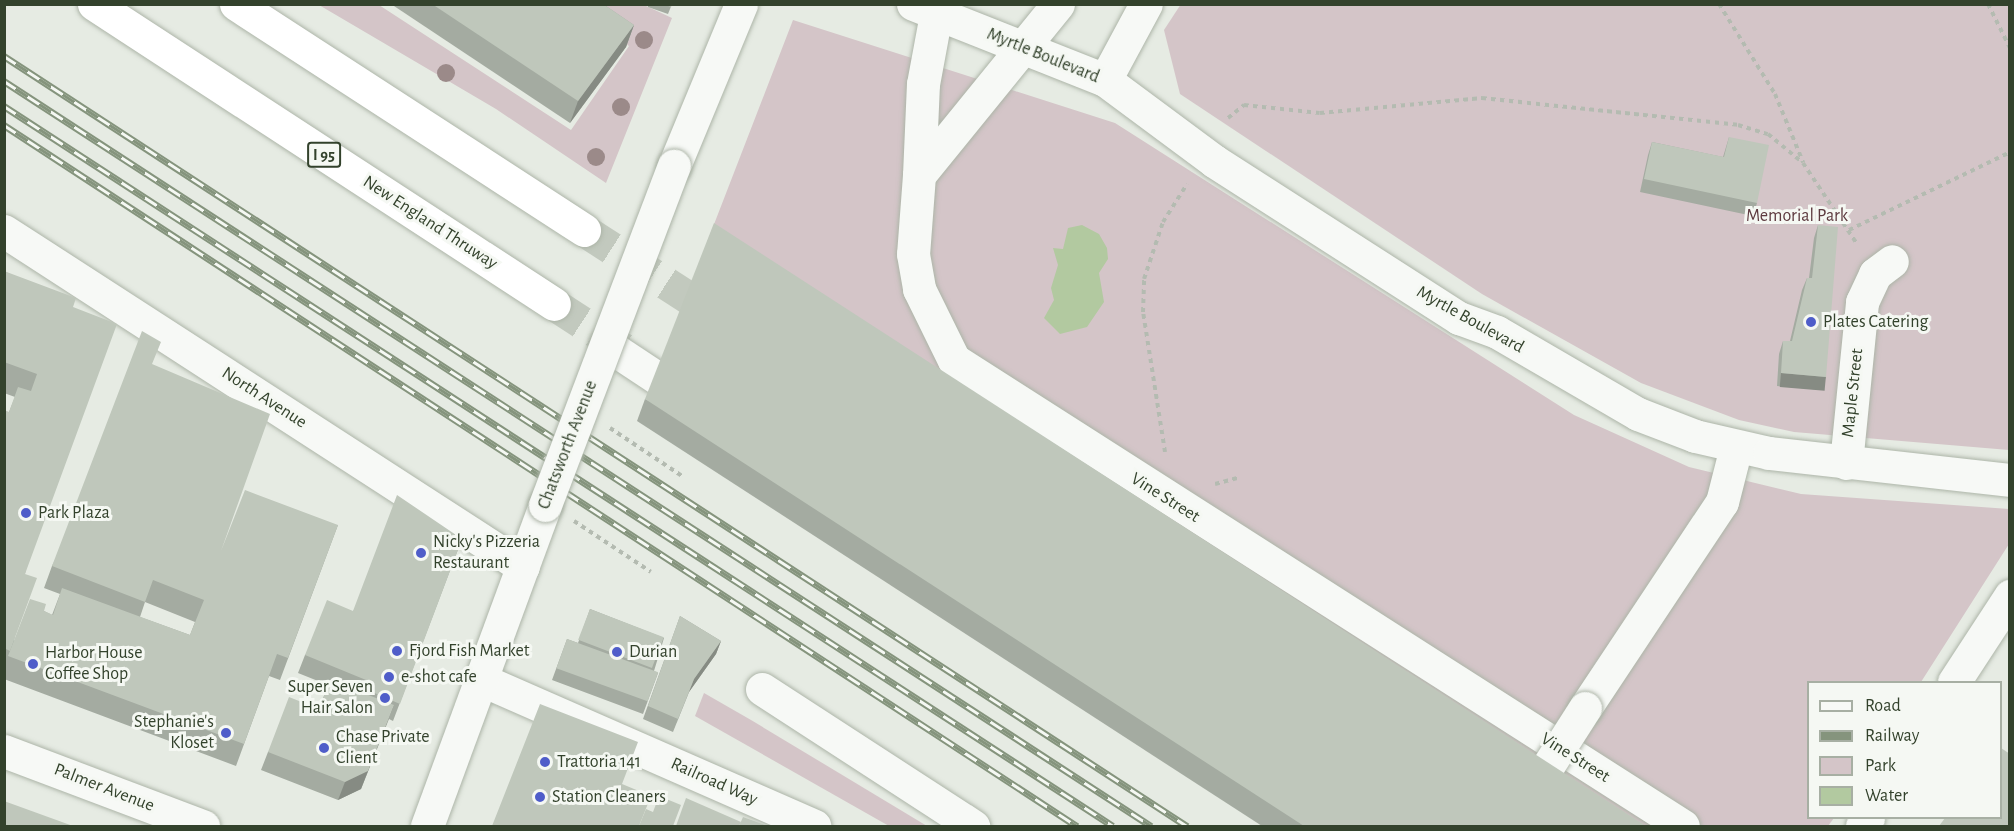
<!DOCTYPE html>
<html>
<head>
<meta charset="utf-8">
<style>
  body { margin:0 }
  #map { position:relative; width:2014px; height:831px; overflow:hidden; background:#e6ebe3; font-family:"Alegreya Sans",sans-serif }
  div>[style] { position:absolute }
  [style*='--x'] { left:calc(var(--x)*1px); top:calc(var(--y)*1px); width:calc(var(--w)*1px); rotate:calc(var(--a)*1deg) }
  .green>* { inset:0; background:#d4c5c8 }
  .water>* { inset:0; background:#b2c9a0 }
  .highway-tunnel>* { height:33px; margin-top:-16.5px; transform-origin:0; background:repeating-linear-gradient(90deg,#c2c9be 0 33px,transparent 0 49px) }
  .path>* { height:4px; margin-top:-2px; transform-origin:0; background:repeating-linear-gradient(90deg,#b4bbb1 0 4.5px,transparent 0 9px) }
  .roads { filter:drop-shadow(0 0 2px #adb5a8) drop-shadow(0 0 2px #adb5a8) }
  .minor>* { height:33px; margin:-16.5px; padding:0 16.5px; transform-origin:16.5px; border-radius:16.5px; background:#f7f9f6 }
  .highway>* { height:33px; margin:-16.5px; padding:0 16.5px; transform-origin:16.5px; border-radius:16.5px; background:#fff }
  .rail>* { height:7px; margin-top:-3.5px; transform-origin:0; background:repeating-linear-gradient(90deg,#f5f8f3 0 14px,#85947d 0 28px); box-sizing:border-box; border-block:2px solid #85947d }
  .bridges { filter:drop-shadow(0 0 2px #adb5a8) drop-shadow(0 0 2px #adb5a8) }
  .minor-bridge>* { height:33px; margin:-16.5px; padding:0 16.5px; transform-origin:16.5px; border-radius:16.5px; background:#f7f9f6 }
  .trees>* { width:18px; height:18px; margin:-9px; border-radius:50%; background:#9b8a89 }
  .wall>* { inset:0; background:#a4aba1 }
  .shaded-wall>* { inset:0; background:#868b83; transform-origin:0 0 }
  .building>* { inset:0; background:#bfc7bb; transform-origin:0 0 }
  .dots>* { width:16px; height:16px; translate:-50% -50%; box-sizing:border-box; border:3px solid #f5f8f3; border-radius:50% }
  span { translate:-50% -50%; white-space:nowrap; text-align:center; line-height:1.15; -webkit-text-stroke:6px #f5f8f3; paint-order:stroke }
  .shield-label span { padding:2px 4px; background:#f5f8f3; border:2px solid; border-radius:4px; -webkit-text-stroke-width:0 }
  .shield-label { font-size:16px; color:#33422c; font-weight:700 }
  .street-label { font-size:18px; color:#33422c }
  .park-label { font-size:18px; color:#5d3a3f }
  .poi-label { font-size:18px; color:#33422c }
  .left { translate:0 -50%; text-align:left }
  .right { translate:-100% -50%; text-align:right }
  .frame { position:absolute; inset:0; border:6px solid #33422c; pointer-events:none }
  .legend { position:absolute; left:1807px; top:681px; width:195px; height:138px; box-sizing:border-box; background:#f5f8f3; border:2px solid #a7afa3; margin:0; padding:8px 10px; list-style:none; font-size:18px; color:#33422c }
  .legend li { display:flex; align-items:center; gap:12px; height:30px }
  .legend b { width:30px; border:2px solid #a7afa3 }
</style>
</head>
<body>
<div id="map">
  <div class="green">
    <div style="clip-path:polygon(1181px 4px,2009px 5px,2009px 450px,1794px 432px,1739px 420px,1641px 383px,1482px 294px,1180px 94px,1164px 30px)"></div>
    <div style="clip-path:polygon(319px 5px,379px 5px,571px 130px,629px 46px,573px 5px,644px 5px,672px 18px,606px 183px,496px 109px)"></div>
    <div style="clip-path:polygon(793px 20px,1115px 123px,1574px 415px,1689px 467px,1801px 494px,2009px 509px,2009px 544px,1921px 682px,1808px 682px,1808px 818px,1834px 818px,1828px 826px,1604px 826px,706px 245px)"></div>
    <div style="clip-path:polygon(704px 693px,751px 720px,927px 826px,889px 826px,695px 716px)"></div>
  </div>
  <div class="water">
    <div style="clip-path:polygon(1082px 225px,1099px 234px,1107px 248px,1108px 259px,1099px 273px,1104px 302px,1087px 327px,1060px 334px,1044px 318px,1054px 300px,1051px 288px,1058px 265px,1053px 248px,1063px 249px,1068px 228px)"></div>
  </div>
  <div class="highway-tunnel">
    <div style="--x:584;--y:230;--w:164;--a:32.8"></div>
    <div style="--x:554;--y:304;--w:92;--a:33"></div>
  </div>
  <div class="path">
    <div style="--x:1719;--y:4;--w:106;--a:58.1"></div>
    <div style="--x:1775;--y:94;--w:74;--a:67.6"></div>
    <div style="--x:1988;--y:4;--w:49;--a:63.4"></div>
    <div style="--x:1228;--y:118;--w:21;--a:-39"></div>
    <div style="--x:1244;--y:105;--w:76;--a:6"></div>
    <div style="--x:1320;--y:113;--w:163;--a:-5.3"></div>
    <div style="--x:1482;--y:98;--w:257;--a:6"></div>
    <div style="--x:1738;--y:125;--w:31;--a:17"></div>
    <div style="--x:1768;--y:134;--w:45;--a:39.6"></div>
    <div style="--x:1803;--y:163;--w:97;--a:56.3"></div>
    <div style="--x:1849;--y:230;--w:179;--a:-25.8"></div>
    <div style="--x:610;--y:428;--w:87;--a:33.7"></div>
    <div style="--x:1165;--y:452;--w:142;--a:-98.9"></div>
    <div style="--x:1143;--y:312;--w:33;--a:-88"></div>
    <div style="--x:1144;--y:279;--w:60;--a:-71.6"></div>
    <div style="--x:1163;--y:222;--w:45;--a:-57.7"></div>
    <div style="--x:1215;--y:484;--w:23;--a:-15"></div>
    <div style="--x:574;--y:521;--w:92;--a:33.5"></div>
  </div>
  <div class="roads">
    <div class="minor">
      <div style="--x:913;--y:4;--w:206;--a:21.6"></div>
      <div style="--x:1105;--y:80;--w:136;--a:36.6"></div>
      <div style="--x:1214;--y:161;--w:291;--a:32.7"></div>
      <div style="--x:1459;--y:318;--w:40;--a:20.2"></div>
      <div style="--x:1497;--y:332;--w:163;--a:30.2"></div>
      <div style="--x:1638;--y:414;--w:61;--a:21.1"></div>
      <div style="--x:1695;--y:436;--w:76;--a:12.9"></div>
      <div style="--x:1769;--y:453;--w:243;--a:6.4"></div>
      <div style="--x:1058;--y:4;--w:220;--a:129.1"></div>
      <div style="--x:919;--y:175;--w:79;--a:94.3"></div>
      <div style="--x:913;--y:254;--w:36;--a:80"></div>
      <div style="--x:919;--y:289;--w:79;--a:63.8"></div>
      <div style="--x:954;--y:360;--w:865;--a:32.59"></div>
      <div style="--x:1105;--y:80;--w:86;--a:-61.7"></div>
      <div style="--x:674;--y:166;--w:175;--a:-67.5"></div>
      <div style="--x:919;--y:175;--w:91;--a:-87.5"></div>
      <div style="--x:923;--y:84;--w:71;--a:-79.5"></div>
      <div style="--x:4;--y:231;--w:618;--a:32.92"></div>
      <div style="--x:606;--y:344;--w:103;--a:33.5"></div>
      <div style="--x:1846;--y:463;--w:162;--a:-84.3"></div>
      <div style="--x:1862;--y:302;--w:31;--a:-65"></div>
      <div style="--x:1875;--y:274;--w:21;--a:-37"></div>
      <div style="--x:482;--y:680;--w:363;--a:23.7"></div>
      <div style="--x:1954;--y:682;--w:103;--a:-56.9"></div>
      <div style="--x:762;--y:689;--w:252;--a:33"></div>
      <div style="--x:1585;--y:708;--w:247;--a:-56.4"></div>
      <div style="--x:1722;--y:502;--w:57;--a:-75.7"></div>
      <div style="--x:4;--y:751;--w:213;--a:20.7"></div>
      <div style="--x:427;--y:826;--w:342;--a:-69.8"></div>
      <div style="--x:1862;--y:826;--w:10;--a:-53"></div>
    </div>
    <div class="highway">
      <div style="--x:94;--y:4;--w:549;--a:33.11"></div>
      <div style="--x:236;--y:4;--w:415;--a:33"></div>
    </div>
  </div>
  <div class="rail">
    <div style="--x:4;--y:56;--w:1412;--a:33.06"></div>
    <div style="--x:4;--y:81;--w:1368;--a:33"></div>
    <div style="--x:4;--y:106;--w:1322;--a:32.99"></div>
    <div style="--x:4;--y:125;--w:1282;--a:33.16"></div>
  </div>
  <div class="bridges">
    <div class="minor-bridge">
      <div style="--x:545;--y:505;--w:363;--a:-69.2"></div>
      <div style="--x:1537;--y:783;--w:89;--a:-57.4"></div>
    </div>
  </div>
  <div class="trees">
    <div style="left:644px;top:40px"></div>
    <div style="left:446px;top:73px"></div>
    <div style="left:621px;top:107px"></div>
    <div style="left:596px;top:157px"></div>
  </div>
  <div class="wall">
    <div style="clip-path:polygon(391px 4px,603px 4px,634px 25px,626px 47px,570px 123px)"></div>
    <div style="clip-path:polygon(648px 4px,672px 4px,668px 14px,648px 7px)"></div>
    <div style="clip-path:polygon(1729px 137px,1757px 203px,1753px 216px,1640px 192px,1648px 155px,1652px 142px,1723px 157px)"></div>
    <div style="clip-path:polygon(1818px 225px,1826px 377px,1822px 390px,1777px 386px,1779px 354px,1783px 341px,1790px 341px,1802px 290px,1807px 278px,1809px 278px,1814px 238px)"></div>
    <div style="clip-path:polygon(evenodd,4px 271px,73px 307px,25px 574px,14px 641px,44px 611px,52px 615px,60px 594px,44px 588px,52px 566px,153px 365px,221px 551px,338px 525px,280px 680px,269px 676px,236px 766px,4px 679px,4px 411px,9px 412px,15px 397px,4px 393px,4px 271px,145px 602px,195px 622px,190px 635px,140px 617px,145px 602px)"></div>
    <div style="clip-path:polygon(645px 399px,1646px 826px,1262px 826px,637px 421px)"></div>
    <div style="clip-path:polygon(462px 539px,393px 721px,389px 719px,361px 789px,338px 800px,261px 770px,268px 752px,319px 709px,328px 685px,298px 673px,305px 655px,353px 611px)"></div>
    <div style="clip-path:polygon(590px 609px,664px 638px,654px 671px,658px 673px,643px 714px,552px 680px,567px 639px,578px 643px)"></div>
    <div style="clip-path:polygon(680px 616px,721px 641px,716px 654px,689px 692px,673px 732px,643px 719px)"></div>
  </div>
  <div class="shaded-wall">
    <div style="clip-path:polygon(634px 25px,626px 47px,570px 123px,578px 101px)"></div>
    <div style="left:1781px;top:373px;width:45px;height:14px;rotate:5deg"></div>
    <div style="clip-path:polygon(721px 641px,716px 654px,689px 692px,673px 732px,694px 679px)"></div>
    <div style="clip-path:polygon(394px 705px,361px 789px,338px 800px,345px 782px)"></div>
  </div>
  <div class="building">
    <div style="clip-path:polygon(432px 4px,603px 4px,634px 25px,578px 101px)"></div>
    <div style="clip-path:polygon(663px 4px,672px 4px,671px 7px)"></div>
    <div style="clip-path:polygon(1729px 137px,1769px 145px,1757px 203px,1644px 179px,1652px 142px,1724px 157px)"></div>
    <div style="clip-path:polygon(714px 223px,1646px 826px,1304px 826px,645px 399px)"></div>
    <div style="clip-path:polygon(1818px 225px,1838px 227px,1826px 377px,1781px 373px,1783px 341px,1792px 341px,1807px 278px,1812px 278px)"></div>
    <div style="clip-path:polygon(4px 271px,76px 298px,73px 307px,117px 324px,25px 574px,37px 578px,10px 651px,4px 648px,4px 411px,9px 412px,18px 387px,31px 391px,37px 374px,4px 362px)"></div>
    <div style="clip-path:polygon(142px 331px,161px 342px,152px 364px,270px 414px,221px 551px,245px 490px,338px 525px,288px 658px,277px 654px,244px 744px,8px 656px,30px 599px,46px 604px,44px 611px,53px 615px,62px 588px,190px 635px,204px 600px,153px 580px,145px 602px,52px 566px)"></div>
    <div style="clip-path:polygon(397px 495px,462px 539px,400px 704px,363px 688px,366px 680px,305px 655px,327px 600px,353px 611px)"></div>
    <div style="left:590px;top:609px;width:79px;height:33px;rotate:21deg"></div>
    <div style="clip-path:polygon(680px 616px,721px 641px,694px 679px,678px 719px,648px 706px)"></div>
    <div style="left:567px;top:639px;width:97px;height:31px;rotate:20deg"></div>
    <div style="clip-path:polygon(330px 680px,394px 705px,368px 771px,345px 782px,268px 752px,289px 697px,319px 709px)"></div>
    <div style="clip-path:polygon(540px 704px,638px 742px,622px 784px,651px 796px,639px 826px,492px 826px)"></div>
    <div style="clip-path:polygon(2001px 748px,2010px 754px,2010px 826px,1939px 826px,1945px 818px,2001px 818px)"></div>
    <div style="clip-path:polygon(659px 796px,681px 805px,673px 826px,639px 826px,646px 809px,653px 812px)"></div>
    <div style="clip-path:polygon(686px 798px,741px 822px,739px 826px,676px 826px)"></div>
    <div style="clip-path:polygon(4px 801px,73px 826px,4px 826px)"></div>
    <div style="clip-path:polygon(743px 817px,768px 826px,739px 826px)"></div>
  </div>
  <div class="dots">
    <div style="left:1811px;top:322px;background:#4f5dc9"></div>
    <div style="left:26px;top:513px;background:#4f5dc9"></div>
    <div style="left:421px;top:553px;background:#4f5dc9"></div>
    <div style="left:397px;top:651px;background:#4f5dc9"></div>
    <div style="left:617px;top:652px;background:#4f5dc9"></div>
    <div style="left:33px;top:664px;background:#4f5dc9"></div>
    <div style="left:389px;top:677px;background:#4f5dc9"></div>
    <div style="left:385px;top:698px;background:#4f5dc9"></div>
    <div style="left:226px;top:733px;background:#4f5dc9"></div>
    <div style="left:324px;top:748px;background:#4f5dc9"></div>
    <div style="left:545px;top:762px;background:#4f5dc9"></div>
    <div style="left:540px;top:797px;background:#4f5dc9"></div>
  </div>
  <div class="shield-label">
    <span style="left:324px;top:155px">I 95</span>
  </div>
  <div class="street-label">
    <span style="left:1043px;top:56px;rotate:22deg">Myrtle Boulevard</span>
    <span style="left:430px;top:223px;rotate:33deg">New England Thruway</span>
    <span style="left:1470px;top:320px;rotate:29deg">Myrtle Boulevard</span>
    <span style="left:1853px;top:393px;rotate:-84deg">Maple Street</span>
    <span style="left:264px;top:398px;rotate:33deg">North Avenue</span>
    <span style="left:568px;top:445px;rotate:-69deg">Chatsworth Avenue</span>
    <span style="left:1165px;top:498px;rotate:32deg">Vine Street</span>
    <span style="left:1575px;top:758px;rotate:32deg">Vine Street</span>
    <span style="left:714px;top:782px;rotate:24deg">Railroad Way</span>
    <span style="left:104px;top:788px;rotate:21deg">Palmer Avenue</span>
  </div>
  <div class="park-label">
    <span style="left:1797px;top:216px">Memorial Park</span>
  </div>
  <div class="poi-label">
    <span class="left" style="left:1823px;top:322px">Plates Catering</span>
    <span class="left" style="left:38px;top:513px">Park Plaza</span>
    <span class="left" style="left:433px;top:553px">Nicky's Pizzeria<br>Restaurant</span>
    <span class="left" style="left:409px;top:651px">Fjord Fish Market</span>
    <span class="left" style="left:629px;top:652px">Durian</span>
    <span class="left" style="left:45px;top:664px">Harbor House<br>Coffee Shop</span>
    <span class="left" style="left:401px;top:677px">e-shot cafe</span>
    <span class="right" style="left:373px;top:698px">Super Seven<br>Hair Salon</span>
    <span class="right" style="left:214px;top:733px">Stephanie's<br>Kloset</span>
    <span class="left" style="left:336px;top:748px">Chase Private<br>Client</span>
    <span class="left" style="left:557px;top:762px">Trattoria 141</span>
    <span class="left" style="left:552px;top:797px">Station Cleaners</span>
  </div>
  <div class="frame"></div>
  <ul class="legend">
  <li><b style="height:8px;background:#f7f9f6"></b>Road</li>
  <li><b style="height:8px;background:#85947d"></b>Railway</li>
  <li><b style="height:16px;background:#d4c5c8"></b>Park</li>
  <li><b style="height:16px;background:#b2c9a0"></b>Water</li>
  </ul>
</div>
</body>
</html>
